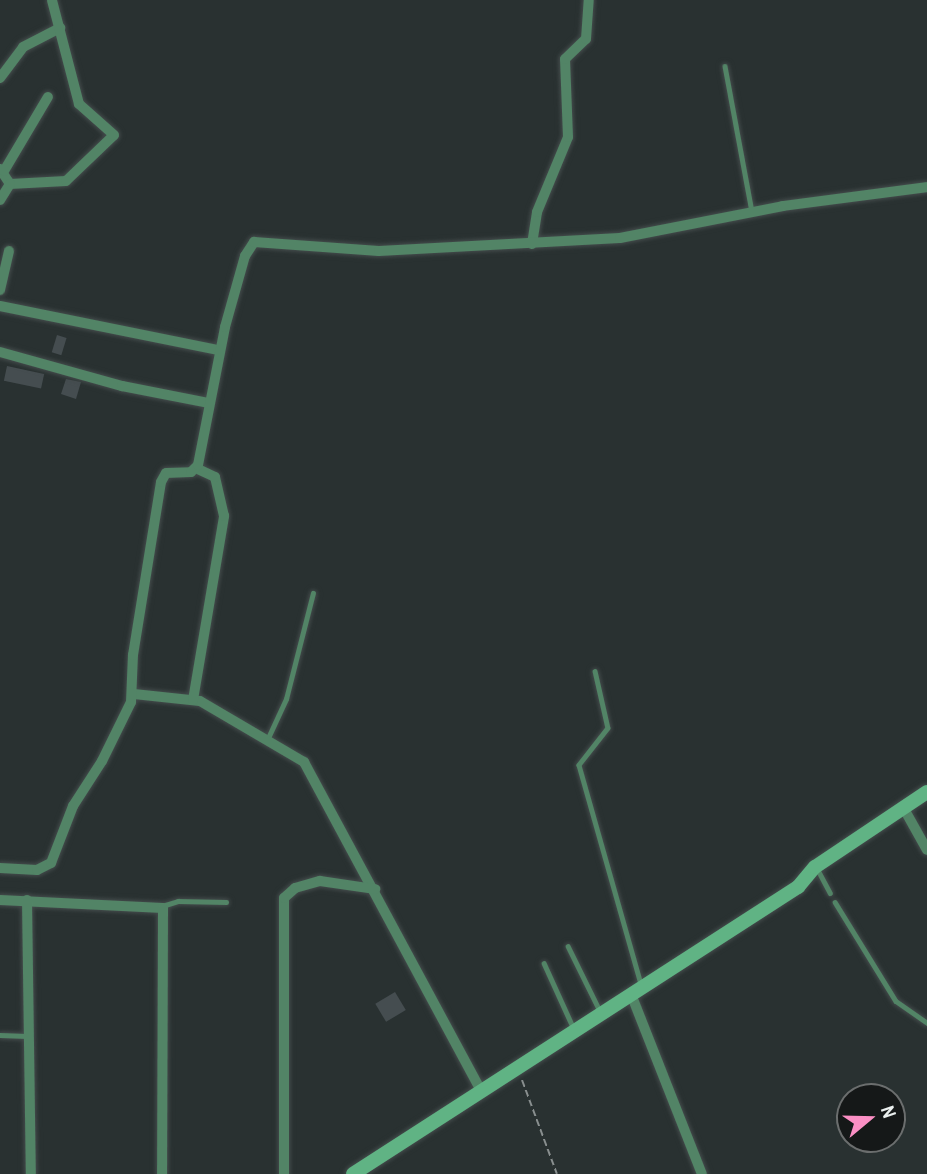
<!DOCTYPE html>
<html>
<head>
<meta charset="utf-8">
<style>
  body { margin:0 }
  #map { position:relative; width:927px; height:1174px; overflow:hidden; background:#293131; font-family:"Archivo Narrow",sans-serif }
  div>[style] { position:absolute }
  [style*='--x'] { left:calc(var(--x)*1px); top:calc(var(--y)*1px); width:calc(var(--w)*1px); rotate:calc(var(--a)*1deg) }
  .building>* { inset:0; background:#454d50; transform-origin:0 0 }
  .path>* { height:2px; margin-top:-1px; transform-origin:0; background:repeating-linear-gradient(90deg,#898f8f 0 7px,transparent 0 10.5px) }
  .roads { filter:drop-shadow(0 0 2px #444c4c) drop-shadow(0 0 2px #444c4c) }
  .service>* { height:4.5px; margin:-2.25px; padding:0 2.25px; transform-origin:2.25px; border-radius:2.25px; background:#528466 }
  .minor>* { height:10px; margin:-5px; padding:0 5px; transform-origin:5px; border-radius:5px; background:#528466 }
  .secondary>* { height:14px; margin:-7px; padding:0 7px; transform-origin:7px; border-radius:7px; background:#60b384 }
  span { translate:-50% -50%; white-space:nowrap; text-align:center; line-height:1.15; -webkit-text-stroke:7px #151818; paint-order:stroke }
  .north { position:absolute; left:836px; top:1083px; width:70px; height:70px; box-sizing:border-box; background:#151818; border:2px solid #6b6e6e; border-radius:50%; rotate:71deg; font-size:19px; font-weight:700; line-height:28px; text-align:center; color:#ebf0ef }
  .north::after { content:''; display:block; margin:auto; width:24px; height:32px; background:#fb8fc4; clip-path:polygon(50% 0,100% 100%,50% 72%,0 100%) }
</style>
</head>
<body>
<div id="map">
  <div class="building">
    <div style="left:57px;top:335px;width:10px;height:18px;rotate:17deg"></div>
    <div style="left:7px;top:366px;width:38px;height:15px;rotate:12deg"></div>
    <div style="clip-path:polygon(66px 379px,81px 382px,76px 399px,61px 394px)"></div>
    <div style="left:395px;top:992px;width:21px;height:23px;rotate:59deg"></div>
  </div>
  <div class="path">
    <div style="--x:522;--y:1080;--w:100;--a:69.6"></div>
  </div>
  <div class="roads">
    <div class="service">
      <div style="--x:725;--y:66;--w:148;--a:79.5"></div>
      <div style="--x:595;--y:671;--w:58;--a:77.2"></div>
      <div style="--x:608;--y:728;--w:47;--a:128.1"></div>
      <div style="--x:579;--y:765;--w:228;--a:74.2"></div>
      <div style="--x:268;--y:738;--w:43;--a:-65.2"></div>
      <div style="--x:286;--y:699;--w:109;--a:-75.7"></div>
      <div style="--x:818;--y:870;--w:26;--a:62"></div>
      <div style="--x:835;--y:902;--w:116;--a:58.4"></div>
      <div style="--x:896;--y:1001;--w:38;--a:35"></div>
      <div style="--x:162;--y:906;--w:17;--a:-17"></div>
      <div style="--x:178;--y:901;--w:48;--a:1.2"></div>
      <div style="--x:568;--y:946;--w:72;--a:63.8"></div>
      <div style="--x:544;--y:963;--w:72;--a:65.6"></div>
      <div style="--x:0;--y:1035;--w:27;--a:2"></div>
    </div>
    <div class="minor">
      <div style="--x:0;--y:78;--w:39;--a:-53"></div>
      <div style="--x:23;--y:47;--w:42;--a:-27.2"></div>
      <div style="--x:0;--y:169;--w:18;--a:56"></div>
      <div style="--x:10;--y:184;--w:56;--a:-3.1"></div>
      <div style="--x:66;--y:181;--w:66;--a:-43.8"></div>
      <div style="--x:114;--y:135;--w:47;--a:-138.5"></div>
      <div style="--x:79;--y:104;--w:107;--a:-104.6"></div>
      <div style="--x:4;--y:171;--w:86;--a:-59.3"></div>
      <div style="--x:0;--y:200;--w:19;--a:-58"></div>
      <div style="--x:532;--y:244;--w:32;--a:-81"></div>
      <div style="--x:537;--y:212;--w:81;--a:-67.5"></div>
      <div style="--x:568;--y:137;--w:78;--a:-92.2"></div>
      <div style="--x:565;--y:59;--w:29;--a:-44"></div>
      <div style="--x:586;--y:39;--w:39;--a:-86"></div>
      <div style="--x:0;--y:290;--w:40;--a:-77"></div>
      <div style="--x:0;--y:306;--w:223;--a:11.4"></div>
      <div style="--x:0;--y:352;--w:127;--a:15.6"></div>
      <div style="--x:122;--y:386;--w:89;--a:11.1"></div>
      <div style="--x:134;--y:694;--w:66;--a:6.1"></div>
      <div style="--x:200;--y:701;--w:121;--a:30.4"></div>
      <div style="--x:304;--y:762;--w:374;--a:61.7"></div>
      <div style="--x:193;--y:700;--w:187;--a:-80.4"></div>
      <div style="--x:224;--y:516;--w:40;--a:-103"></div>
      <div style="--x:215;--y:477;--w:21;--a:-155"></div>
      <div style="--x:903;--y:807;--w:49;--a:60.8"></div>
      <div style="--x:0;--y:868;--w:37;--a:3"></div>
      <div style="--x:37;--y:870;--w:16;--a:-27"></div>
      <div style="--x:51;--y:863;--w:61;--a:-68.9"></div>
      <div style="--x:73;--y:806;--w:54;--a:-57.2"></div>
      <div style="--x:102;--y:761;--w:66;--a:-63.8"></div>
      <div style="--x:131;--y:702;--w:47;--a:-87.6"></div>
      <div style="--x:133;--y:655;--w:175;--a:-80.8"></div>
      <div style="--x:161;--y:482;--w:10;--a:-61"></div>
      <div style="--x:166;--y:473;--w:25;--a:-2"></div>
      <div style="--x:191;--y:472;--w:10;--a:-45"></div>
      <div style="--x:198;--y:465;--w:141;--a:-78.9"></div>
      <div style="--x:225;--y:327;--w:74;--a:-74.3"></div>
      <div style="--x:245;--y:256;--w:17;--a:-57"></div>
      <div style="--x:254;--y:242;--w:125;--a:4.1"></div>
      <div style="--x:379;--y:251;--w:241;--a:-3.1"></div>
      <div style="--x:620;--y:238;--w:166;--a:-11.1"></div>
      <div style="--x:783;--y:206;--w:145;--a:-7.5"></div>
      <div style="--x:0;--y:900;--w:163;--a:2.8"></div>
      <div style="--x:163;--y:908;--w:266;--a:90.2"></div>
      <div style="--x:27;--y:900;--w:274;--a:89.2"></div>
      <div style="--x:631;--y:994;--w:193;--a:68.5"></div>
      <div style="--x:284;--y:1174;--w:276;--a:-90"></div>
      <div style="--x:284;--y:898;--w:15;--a:-42"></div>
      <div style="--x:295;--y:888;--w:26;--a:-16"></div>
      <div style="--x:320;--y:881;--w:56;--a:8.3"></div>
    </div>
    <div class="secondary">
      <div style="--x:353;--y:1174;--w:530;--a:-32.82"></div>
      <div style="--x:798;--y:887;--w:26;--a:-50"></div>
      <div style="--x:815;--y:867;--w:135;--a:-33.8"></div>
    </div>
  </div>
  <div class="north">N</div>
</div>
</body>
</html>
